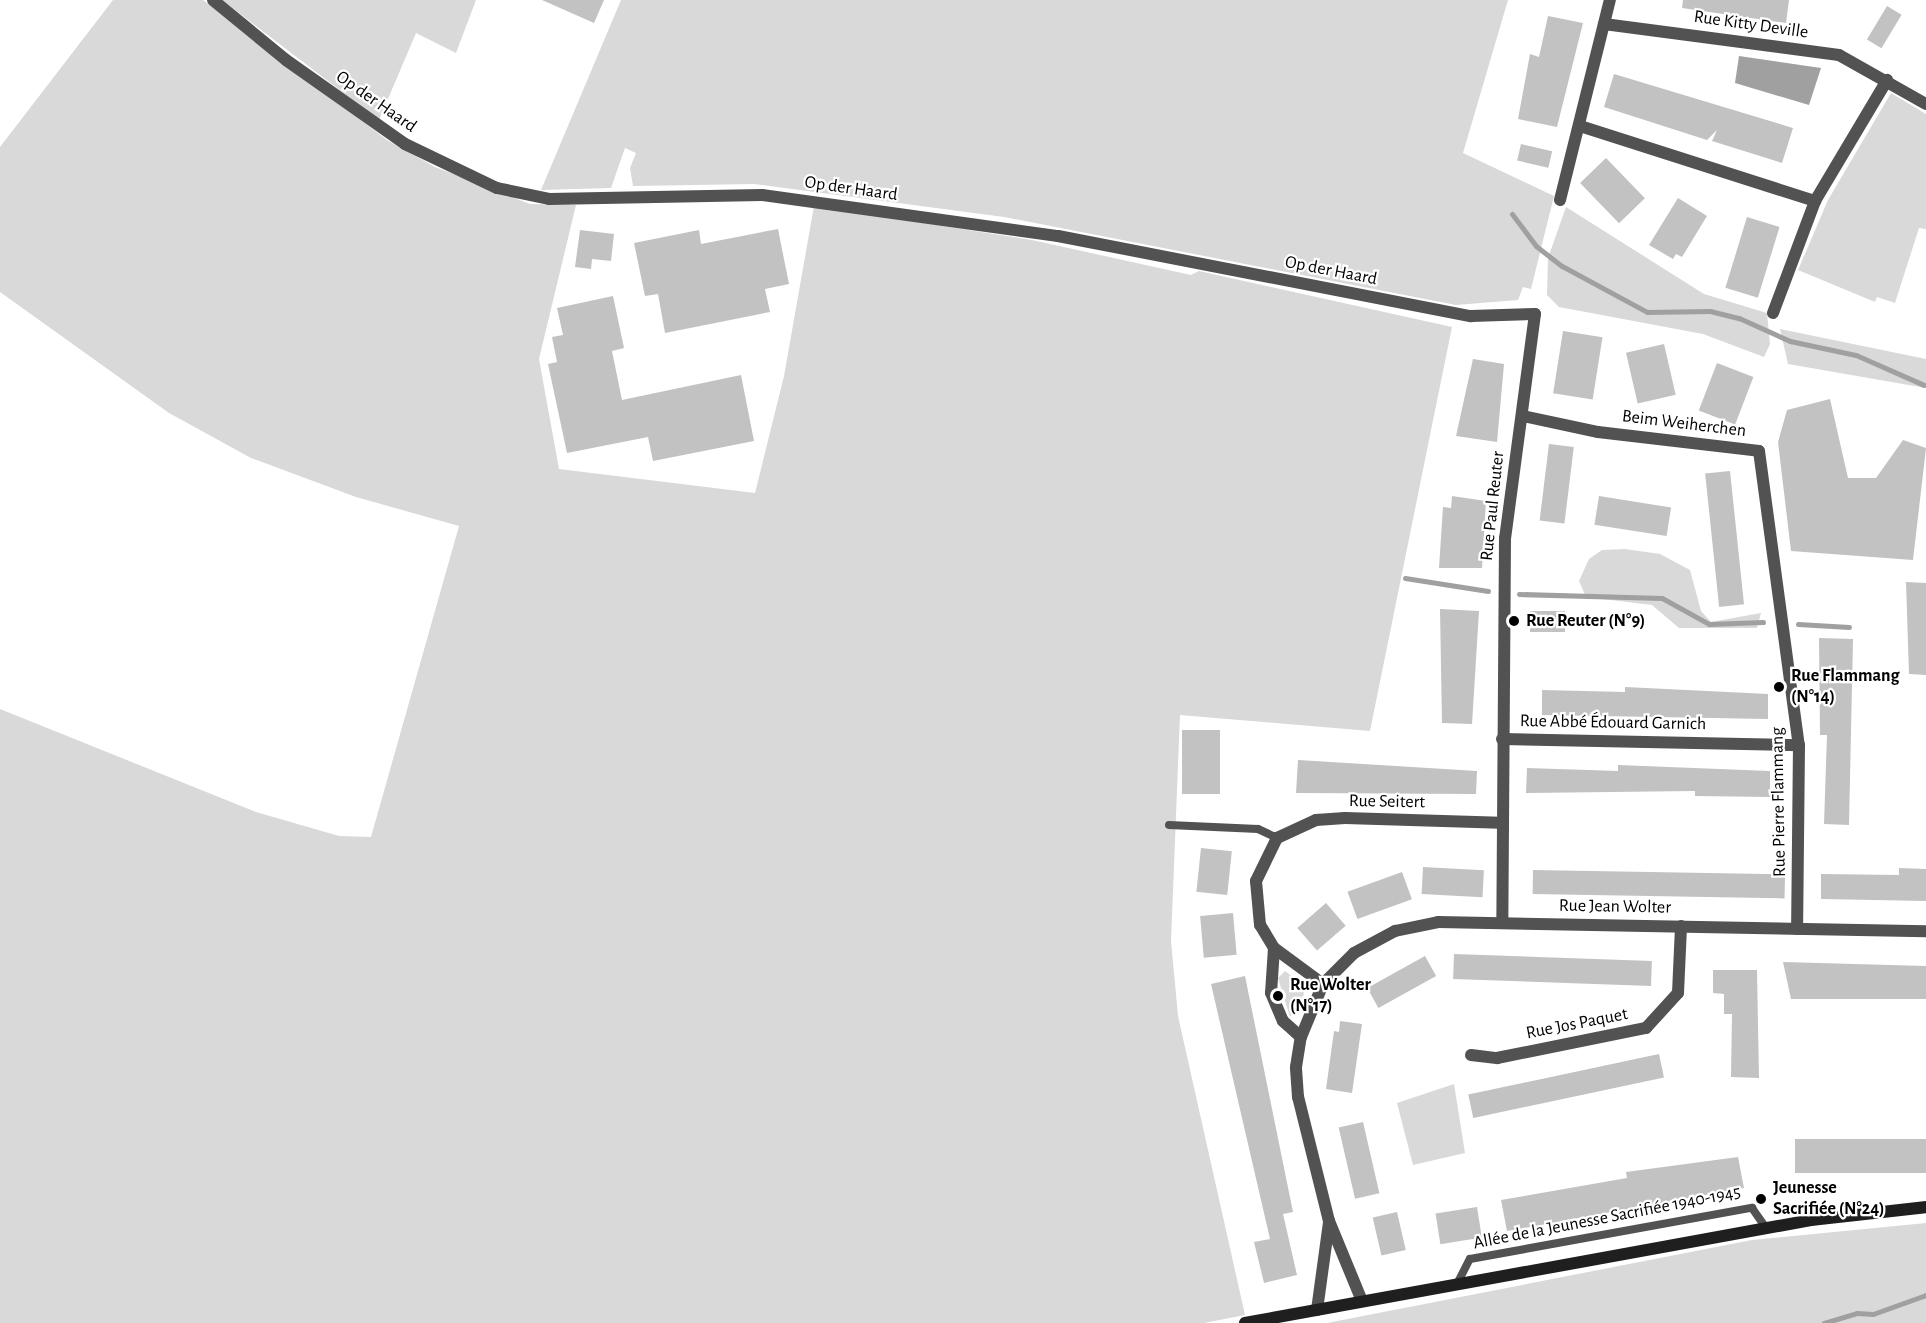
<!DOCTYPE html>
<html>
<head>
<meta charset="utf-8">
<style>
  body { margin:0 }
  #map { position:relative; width:1926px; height:1323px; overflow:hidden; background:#fff; font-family:"Alegreya Sans",sans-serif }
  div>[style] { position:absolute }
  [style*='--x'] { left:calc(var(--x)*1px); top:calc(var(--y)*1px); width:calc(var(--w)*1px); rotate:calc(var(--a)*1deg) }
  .green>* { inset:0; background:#d9d9d9 }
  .water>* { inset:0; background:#a0a0a0 }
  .stream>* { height:5px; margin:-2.5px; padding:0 2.5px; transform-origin:2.5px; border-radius:2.5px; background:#a0a0a0 }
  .building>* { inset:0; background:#c2c2c2; transform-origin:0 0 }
  .service>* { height:8px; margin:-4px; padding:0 4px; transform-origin:4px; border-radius:4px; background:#525252 }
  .minor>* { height:12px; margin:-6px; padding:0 6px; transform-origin:6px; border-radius:6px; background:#525252 }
  .secondary>* { height:12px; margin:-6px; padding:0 6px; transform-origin:6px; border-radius:6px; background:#1f1f1f }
  .dots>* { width:16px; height:16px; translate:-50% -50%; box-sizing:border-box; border:3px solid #fff; border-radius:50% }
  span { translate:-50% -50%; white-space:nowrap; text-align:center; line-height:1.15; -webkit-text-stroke:4.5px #fff; paint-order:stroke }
  .street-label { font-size:18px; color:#000 }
  .poi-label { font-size:18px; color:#000; font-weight:700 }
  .left { translate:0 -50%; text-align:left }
</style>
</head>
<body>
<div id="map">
  <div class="green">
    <div style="clip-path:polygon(113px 0,203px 0,387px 140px,435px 167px,530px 204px,576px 205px,539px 359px,559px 469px,755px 493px,784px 376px,814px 206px,1032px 240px,1191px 275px,1199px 271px,1452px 327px,1370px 731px,1180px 715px,1171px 941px,1178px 1016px,1245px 1315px,1204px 1323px,0 1323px,0 709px,256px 812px,339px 836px,371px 837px,459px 526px,356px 497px,251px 458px,169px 413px,0 292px,0 147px)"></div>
    <div style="clip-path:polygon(222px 0,476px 0,456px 53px,416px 33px,379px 120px)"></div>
    <div style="clip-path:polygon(621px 0,1508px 0,1463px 153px,1554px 196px,1531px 289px,1523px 287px,1518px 300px,1456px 305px,1004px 217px,754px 184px,633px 186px,630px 168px,636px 153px,625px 148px,611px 188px,541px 190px)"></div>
    <div style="clip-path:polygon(1891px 93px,1926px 114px,1926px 229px,1919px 228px,1895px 303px,1877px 297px,1875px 302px,1798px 270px,1828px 200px)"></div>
    <div style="clip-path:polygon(1566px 207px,1704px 294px,1767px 313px,1770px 344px,1764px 357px,1703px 334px,1559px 307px,1547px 295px,1548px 258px)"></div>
    <div style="clip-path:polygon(1780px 329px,1926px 359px,1926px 388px,1788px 364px)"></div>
    <div style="clip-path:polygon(1625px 549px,1660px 554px,1690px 570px,1701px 611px,1711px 622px,1761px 613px,1757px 628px,1679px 628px,1652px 605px,1586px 597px,1579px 581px,1589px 559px,1602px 550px)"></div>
    <div style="clip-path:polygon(1285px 971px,1301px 983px,1304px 994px,1290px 1017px,1278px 978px)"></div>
    <div style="clip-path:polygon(1454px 1084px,1465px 1153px,1413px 1165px,1397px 1103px)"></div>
    <div style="clip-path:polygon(1926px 1223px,1926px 1323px,1327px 1323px,1752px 1240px)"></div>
  </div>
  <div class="water">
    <div style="clip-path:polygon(1739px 56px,1821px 68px,1809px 105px,1735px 83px)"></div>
  </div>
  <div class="stream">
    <div style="--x:1512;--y:214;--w:40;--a:53"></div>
    <div style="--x:1536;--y:246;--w:33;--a:38"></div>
    <div style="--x:1562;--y:266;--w:97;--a:28.4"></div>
    <div style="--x:1647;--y:312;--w:63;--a:-0.9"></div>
    <div style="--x:1710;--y:311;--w:30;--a:14"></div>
    <div style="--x:1739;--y:318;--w:56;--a:24.3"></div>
    <div style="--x:1790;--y:341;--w:67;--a:12"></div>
    <div style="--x:1856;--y:355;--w:74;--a:23.8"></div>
    <div style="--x:1405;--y:578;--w:84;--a:8.9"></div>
    <div style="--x:1519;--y:594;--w:143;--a:1.6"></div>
    <div style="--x:1662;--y:598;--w:54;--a:29"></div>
    <div style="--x:1709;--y:624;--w:54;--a:-2.1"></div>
    <div style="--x:1798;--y:624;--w:51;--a:3.4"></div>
    <div style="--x:1824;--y:1323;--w:34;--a:-17"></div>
    <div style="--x:1857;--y:1313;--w:16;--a:4"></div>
    <div style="--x:1873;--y:1314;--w:56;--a:-19.7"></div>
  </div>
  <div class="building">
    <div style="clip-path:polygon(542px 0,604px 0,594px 23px)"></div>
    <div style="clip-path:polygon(1683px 0,1789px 0,1786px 23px,1682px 8px)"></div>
    <div style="left:1887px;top:6px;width:17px;height:39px;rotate:31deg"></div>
    <div style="clip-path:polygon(1548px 16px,1583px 23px,1557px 127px,1518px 119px,1530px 54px,1539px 57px)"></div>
    <div style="clip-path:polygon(1614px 74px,1793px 128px,1782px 163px,1712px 141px,1717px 130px,1707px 140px,1604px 107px)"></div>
    <div style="left:1521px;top:144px;width:32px;height:17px;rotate:13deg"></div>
    <div style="left:1606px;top:158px;width:56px;height:36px;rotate:46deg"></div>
    <div style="clip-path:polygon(1678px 198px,1707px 216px,1682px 257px,1676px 254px,1673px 259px,1649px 245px)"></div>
    <div style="left:1747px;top:217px;width:34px;height:74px;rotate:17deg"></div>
    <div style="clip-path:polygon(778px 229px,789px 284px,765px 289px,770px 312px,665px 333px,658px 294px,645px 296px,634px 243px,699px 230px,701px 244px)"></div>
    <div style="clip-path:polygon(580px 230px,614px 234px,611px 261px,592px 259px,591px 269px,575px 267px)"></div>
    <div style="clip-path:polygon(613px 296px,624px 348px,612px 351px,622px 400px,741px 375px,754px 441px,653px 461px,648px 437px,567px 453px,548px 364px,557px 362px,552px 337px,563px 335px,557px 308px)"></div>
    <div style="left:1563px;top:331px;width:40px;height:63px;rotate:9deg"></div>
    <div style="left:1664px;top:344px;width:52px;height:39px;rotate:77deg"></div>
    <div style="clip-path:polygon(1473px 359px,1504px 364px,1497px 442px,1456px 436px)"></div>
    <div style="left:1717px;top:363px;width:39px;height:51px;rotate:21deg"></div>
    <div style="clip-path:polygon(1830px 399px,1848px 478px,1876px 478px,1903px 440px,1926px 448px,1913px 560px,1791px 551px,1778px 442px,1787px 410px)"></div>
    <div style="left:1549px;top:444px;width:25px;height:77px;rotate:7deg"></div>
    <div style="left:1730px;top:471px;width:134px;height:25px;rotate:84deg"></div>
    <div style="clip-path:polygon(1452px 496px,1486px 501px,1482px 568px,1439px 568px,1443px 507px,1451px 508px)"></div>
    <div style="left:1599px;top:496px;width:73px;height:29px;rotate:9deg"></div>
    <div style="clip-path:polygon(1906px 582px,1926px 583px,1926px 675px,1909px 674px)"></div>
    <div style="clip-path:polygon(1440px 609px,1479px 611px,1472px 724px,1442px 723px)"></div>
    <div style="left:1530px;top:611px;width:35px;height:21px"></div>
    <div style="clip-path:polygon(1819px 638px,1853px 639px,1849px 825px,1824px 824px,1827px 735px,1820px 735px)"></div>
    <div style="clip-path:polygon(1625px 687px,1768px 694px,1768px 719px,1542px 715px,1542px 690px,1625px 692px)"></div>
    <div style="left:1182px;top:730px;width:38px;height:64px"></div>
    <div style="clip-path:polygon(1298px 760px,1477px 771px,1476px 794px,1296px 793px)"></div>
    <div style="clip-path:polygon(1618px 765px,1770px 771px,1770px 797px,1695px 796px,1695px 791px,1526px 793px,1527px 768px,1618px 771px)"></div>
    <div style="left:1201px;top:848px;width:31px;height:44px;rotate:6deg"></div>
    <div style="left:1423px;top:867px;width:61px;height:27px;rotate:3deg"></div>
    <div style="clip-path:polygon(1899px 868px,1926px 869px,1926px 901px,1821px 899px,1821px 874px,1899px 875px)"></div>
    <div style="left:1533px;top:870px;width:252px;height:24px;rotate:1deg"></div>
    <div style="left:1402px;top:872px;width:29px;height:58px;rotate:70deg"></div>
    <div style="left:1326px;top:903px;width:30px;height:38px;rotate:49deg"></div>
    <div style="left:1233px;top:913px;width:42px;height:33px;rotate:85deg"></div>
    <div style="left:1454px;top:954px;width:198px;height:25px;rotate:2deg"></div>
    <div style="left:1425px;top:956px;width:23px;height:66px;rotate:61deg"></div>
    <div style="clip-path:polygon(1783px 962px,1926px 966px,1926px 999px,1791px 999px)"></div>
    <div style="clip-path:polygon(1713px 970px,1757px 970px,1759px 1078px,1731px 1077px,1732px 1014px,1724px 1014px,1724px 994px,1713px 993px)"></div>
    <div style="clip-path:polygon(1245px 976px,1293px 1212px,1283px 1214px,1297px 1275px,1264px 1283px,1254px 1242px,1270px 1239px,1211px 984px)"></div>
    <div style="clip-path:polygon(1340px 1021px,1362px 1024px,1352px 1093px,1326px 1089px,1334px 1031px,1339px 1032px)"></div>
    <div style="left:1659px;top:1054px;width:24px;height:195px;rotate:78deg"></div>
    <div style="left:1363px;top:1122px;width:73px;height:25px;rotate:77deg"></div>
    <div style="left:1926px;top:1139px;width:34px;height:131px;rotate:90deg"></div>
    <div style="clip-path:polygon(1738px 1157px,1744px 1188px,1507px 1231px,1501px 1200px,1627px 1178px,1626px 1172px)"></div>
    <div style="left:1477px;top:1207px;width:31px;height:42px;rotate:81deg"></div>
    <div style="left:1397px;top:1212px;width:39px;height:25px;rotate:77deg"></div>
  </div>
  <div class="service">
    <div style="--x:1169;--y:825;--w:89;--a:2.6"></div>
    <div style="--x:1258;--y:829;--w:21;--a:25"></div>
    <div style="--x:1457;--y:1284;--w:28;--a:-63"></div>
    <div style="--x:1470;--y:1259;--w:287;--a:-10.3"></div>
    <div style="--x:1752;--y:1208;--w:24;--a:55"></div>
  </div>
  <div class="minor">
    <div style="--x:213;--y:0;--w:94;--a:39.4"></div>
    <div style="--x:286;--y:60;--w:146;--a:35.2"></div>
    <div style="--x:405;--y:144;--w:102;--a:25.6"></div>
    <div style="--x:497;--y:188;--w:53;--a:11.9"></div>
    <div style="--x:549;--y:199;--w:213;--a:-1.1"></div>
    <div style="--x:762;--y:195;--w:299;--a:7.9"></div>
    <div style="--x:1058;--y:236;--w:421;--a:11"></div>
    <div style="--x:1471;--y:316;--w:64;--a:-1.8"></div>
    <div style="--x:1535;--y:314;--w:226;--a:97.6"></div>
    <div style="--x:1505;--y:538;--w:385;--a:90.4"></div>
    <div style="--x:1604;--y:24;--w:237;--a:7.5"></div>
    <div style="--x:1839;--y:55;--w:100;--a:29.4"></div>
    <div style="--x:1580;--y:126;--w:247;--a:17.7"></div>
    <div style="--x:1560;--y:200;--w:206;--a:-76"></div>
    <div style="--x:1773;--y:313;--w:120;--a:-69.4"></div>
    <div style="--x:1815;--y:201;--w:141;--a:-59.2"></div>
    <div style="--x:1523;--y:416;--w:77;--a:12"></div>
    <div style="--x:1598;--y:432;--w:162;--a:6.7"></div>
    <div style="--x:1759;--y:451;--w:297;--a:82.3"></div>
    <div style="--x:1799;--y:745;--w:184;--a:90.6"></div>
    <div style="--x:1502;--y:739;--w:297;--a:1.2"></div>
    <div style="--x:1274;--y:948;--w:45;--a:93.8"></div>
    <div style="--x:1271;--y:993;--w:30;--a:67"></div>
    <div style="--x:1283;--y:1021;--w:24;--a:42"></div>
    <div style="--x:1323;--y:984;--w:61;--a:-143.7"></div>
    <div style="--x:1274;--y:948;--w:27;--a:-121"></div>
    <div style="--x:1260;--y:925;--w:44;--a:-95.2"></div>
    <div style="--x:1256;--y:881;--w:48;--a:-64"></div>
    <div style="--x:1277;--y:838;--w:43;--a:-24.8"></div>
    <div style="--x:1316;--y:820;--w:29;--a:-4"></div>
    <div style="--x:1345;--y:818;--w:155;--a:1.8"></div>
    <div style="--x:1471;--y:1055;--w:26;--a:7"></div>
    <div style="--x:1497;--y:1058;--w:152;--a:-11.4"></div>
    <div style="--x:1646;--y:1028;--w:47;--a:-47.6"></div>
    <div style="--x:1678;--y:993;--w:67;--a:-87.4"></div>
    <div style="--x:1362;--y:1301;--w:87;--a:-112.4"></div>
    <div style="--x:1329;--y:1221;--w:128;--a:-104"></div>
    <div style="--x:1298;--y:1097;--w:30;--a:-94"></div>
    <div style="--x:1296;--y:1067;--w:30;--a:-81"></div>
    <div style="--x:1301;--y:1037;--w:57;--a:-67.5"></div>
    <div style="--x:1323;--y:984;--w:44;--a:-45"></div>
    <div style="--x:1354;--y:953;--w:47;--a:-28.2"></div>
    <div style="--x:1395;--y:931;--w:44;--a:-11.8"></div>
    <div style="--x:1438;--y:922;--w:488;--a:1.1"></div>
    <div style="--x:1317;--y:1310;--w:89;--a:-82.2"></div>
  </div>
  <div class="secondary">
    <div style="--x:1245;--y:1323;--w:575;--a:-10.31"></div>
    <div style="--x:1811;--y:1220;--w:116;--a:-6.4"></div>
  </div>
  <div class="dots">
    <div style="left:1514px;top:621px;background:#000"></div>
    <div style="left:1779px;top:687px;background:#000"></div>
    <div style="left:1278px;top:996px;background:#000"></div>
    <div style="left:1761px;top:1199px;background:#000"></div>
  </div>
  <div class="street-label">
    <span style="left:1751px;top:25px;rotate:8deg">Rue Kitty Deville</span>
    <span style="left:376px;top:102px;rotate:35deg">Op der Haard</span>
    <span style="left:851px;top:189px;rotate:8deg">Op der Haard</span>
    <span style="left:1331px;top:271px;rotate:11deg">Op der Haard</span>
    <span style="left:1684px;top:424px;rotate:7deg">Beim Weiherchen</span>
    <span style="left:1493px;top:506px;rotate:-84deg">Rue Paul Reuter</span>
    <span style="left:1613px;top:723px;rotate:1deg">Rue Abbé Édouard Garnich</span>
    <span style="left:1387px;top:802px;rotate:1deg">Rue Seitert</span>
    <span style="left:1779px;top:802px;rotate:-91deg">Rue Pierre Flammang</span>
    <span style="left:1615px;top:907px;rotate:1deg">Rue Jean Wolter</span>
    <span style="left:1577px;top:1024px;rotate:-11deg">Rue Jos Paquet</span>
    <span style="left:1607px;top:1218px;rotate:-11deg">Allée de la Jeunesse Sacrifiée 1940-1945</span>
  </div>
  <div class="poi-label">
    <span class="left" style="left:1526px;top:621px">Rue Reuter (N°9)</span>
    <span class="left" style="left:1791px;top:687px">Rue Flammang<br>(N°14)</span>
    <span class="left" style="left:1290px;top:996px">Rue Wolter<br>(N°17)</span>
    <span class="left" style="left:1773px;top:1199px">Jeunesse<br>Sacrifiée (N°24)</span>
  </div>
</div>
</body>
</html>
